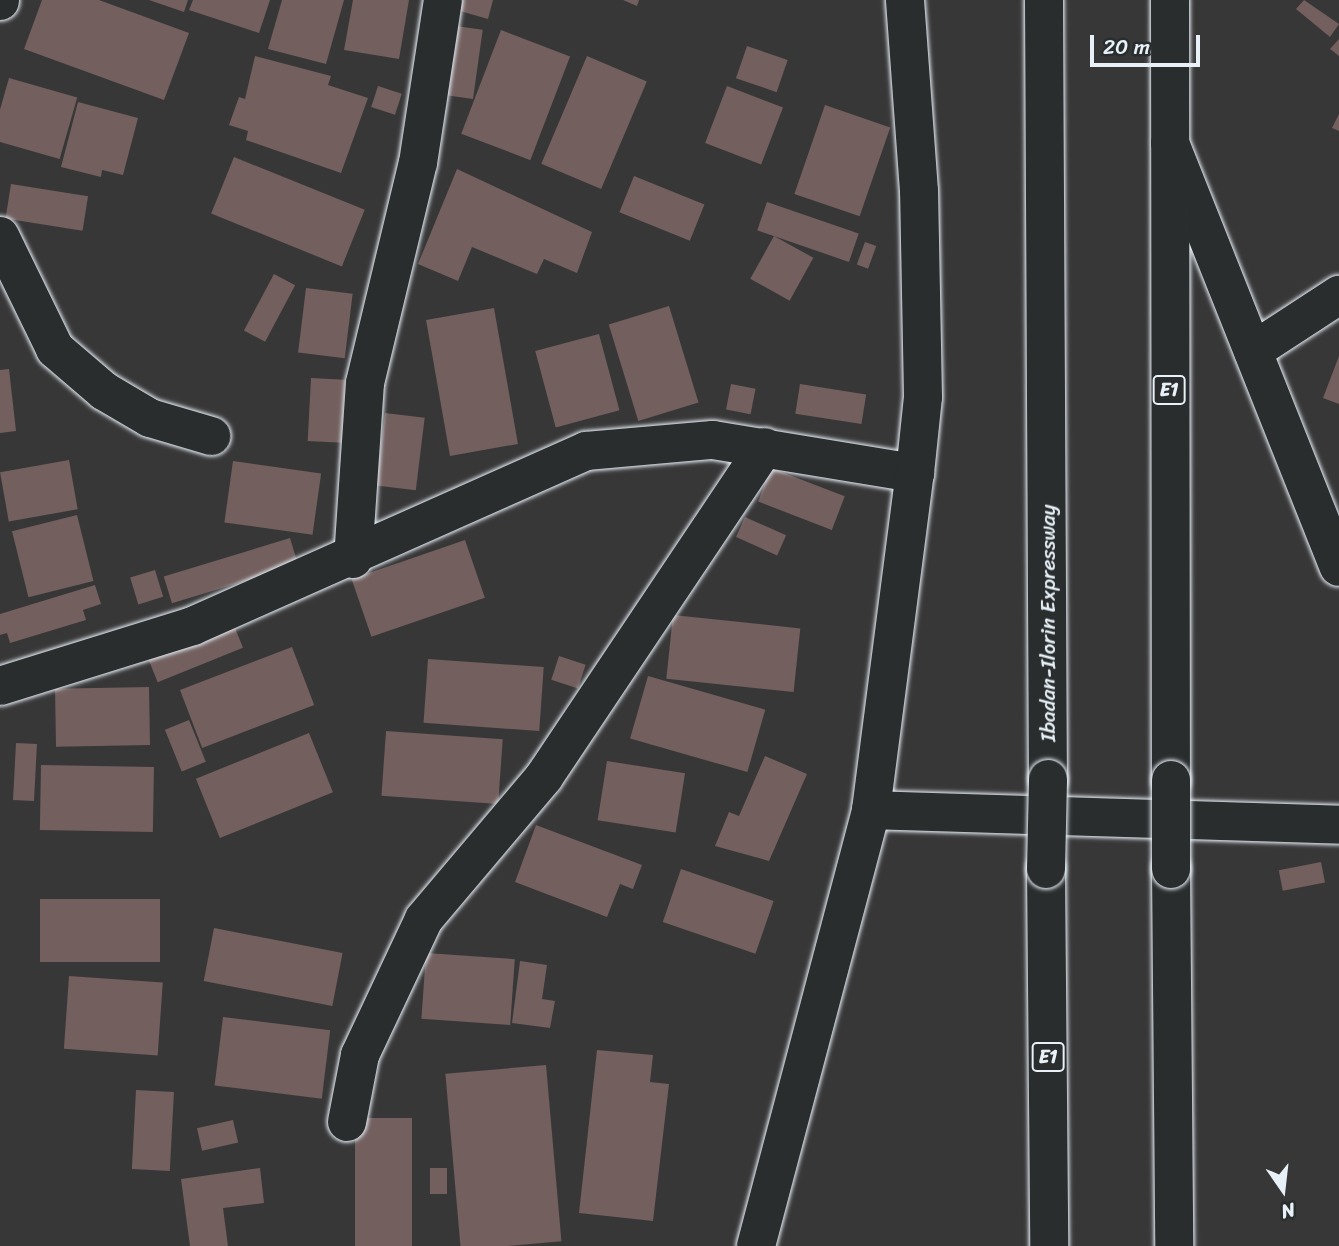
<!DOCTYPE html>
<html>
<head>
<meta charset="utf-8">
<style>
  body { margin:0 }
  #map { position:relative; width:1339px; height:1246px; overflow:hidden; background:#383738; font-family:Sriracha,sans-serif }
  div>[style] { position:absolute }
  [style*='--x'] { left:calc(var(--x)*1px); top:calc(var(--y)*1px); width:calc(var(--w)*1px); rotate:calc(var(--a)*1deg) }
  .building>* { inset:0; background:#725f5e; transform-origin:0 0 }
  .roads { filter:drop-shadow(0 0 2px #e8f1f8) drop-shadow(0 0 2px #e8f1f8) }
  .minor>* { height:38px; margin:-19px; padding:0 19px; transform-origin:19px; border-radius:19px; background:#2a2d2e }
  .motorway>* { height:38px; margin:-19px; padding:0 19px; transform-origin:19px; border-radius:19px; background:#2a2d2e }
  .bridges { filter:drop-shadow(0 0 2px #e8f1f8) drop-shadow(0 0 2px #e8f1f8) }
  .motorway-bridge>* { height:38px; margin:-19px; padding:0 19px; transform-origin:19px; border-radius:19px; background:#2a2d2e }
  span { translate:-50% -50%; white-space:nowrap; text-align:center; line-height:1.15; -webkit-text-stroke:6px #2a2d2e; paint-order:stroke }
  .shield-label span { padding:2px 5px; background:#2a2d2e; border:2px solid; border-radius:5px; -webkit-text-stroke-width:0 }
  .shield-label { font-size:19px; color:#e8f1f8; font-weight:700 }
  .street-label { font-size:21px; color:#e8f1f8 }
  .north { position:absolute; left:1248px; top:1155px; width:70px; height:70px; -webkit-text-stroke:5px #2a2d2e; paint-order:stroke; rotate:166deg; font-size:19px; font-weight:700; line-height:28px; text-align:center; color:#e8f1f8 }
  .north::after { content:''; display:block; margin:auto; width:24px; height:32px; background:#e8f1f8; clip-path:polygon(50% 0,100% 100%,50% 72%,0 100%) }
  .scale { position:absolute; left:1090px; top:35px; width:110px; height:32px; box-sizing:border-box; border:4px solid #e8f1f8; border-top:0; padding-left:9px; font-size:21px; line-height:24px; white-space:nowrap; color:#e8f1f8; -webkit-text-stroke:5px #2a2d2e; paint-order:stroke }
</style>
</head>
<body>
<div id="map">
  <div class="building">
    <div style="clip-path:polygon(42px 0,99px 0,189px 33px,164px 100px,24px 49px)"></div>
    <div style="clip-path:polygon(149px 0,188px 0,184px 12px)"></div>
    <div style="clip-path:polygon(193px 0,270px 0,259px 33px,189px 10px)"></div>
    <div style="clip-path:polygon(282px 0,344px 0,326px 64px,268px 49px)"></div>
    <div style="clip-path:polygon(353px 0,409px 0,399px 59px,344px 50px)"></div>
    <div style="clip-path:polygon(456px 0,493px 0,488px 19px,453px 9px)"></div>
    <div style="clip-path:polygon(623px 0,639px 0,637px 6px)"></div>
    <div style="clip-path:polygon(1304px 0,1339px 24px,1330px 37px,1296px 9px)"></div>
    <div style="left:456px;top:26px;width:27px;height:70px;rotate:8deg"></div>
    <div style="left:501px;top:30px;width:74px;height:111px;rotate:21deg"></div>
    <div style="clip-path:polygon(1339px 39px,1339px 56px,1330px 49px)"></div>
    <div style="left:747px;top:46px;width:43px;height:34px;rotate:19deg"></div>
    <div style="clip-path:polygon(255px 56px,331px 76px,328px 85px,368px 98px,341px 173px,246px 140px,248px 131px,229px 125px,239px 97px,245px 99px)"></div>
    <div style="left:587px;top:56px;width:65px;height:117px;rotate:23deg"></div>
    <div style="left:9px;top:78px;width:71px;height:64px;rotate:16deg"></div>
    <div style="left:378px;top:86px;width:25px;height:22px;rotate:18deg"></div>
    <div style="left:727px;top:86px;width:60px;height:61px;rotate:21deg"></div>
    <div style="clip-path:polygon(78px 102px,138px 118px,123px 175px,102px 170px,101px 177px,61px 167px)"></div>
    <div style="left:825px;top:105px;width:69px;height:94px;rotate:19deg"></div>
    <div style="clip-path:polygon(1339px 114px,1339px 131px,1332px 128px)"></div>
    <div style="left:234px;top:157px;width:141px;height:61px;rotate:22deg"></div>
    <div style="clip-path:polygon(457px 169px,592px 232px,577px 273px,544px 259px,537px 274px,472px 247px,458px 281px,418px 264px)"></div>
    <div style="left:634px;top:176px;width:76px;height:39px;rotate:22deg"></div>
    <div style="left:11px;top:184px;width:78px;height:35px;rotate:9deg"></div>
    <div style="left:767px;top:202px;width:97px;height:30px;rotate:19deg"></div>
    <div style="left:774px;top:236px;width:45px;height:49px;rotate:29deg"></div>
    <div style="left:865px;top:242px;width:12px;height:24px;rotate:20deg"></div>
    <div style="left:274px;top:274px;width:24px;height:64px;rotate:28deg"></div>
    <div style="left:306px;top:288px;width:47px;height:65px;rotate:7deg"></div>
    <div style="left:669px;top:306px;width:101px;height:63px;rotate:73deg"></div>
    <div style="left:494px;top:308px;width:138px;height:69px;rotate:80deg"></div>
    <div style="left:599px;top:334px;width:79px;height:66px;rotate:75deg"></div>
    <div style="clip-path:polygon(1339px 356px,1339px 404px,1323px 398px)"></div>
    <div style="clip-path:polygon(9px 369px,16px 431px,0 433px,0 370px)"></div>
    <div style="left:311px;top:378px;width:34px;height:63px;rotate:3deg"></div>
    <div style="left:731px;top:384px;width:25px;height:26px;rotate:11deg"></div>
    <div style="left:800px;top:384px;width:67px;height:30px;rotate:9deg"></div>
    <div style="left:385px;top:413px;width:40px;height:73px;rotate:7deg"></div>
    <div style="left:69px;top:460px;width:50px;height:70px;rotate:80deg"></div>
    <div style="left:233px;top:461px;width:89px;height:62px;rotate:8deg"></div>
    <div style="left:771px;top:468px;width:79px;height:36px;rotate:21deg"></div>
    <div style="left:77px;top:515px;width:68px;height:67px;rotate:76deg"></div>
    <div style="left:745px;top:517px;width:45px;height:22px;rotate:24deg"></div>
    <div style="left:290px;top:538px;width:28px;height:132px;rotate:73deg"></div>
    <div style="left:465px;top:540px;width:61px;height:120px;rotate:71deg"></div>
    <div style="left:155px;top:570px;width:28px;height:26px;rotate:73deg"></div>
    <div style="clip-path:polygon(95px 585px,101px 604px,83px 610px,86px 620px,10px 643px,7px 633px,0 635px,0 614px)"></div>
    <div style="left:673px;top:615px;width:128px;height:64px;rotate:6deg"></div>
    <div style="left:231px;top:618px;width:32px;height:92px;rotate:68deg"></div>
    <div style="left:292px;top:647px;width:62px;height:120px;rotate:69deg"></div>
    <div style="left:559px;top:656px;width:28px;height:25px;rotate:18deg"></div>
    <div style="left:428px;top:659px;width:116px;height:64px;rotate:4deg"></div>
    <div style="left:648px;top:676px;width:122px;height:65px;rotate:16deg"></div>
    <div style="left:149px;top:687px;width:58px;height:94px;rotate:89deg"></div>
    <div style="left:189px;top:720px;width:45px;height:26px;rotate:68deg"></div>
    <div style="left:386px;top:731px;width:117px;height:65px;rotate:4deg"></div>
    <div style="left:309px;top:733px;width:64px;height:122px;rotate:68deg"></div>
    <div style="left:16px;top:743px;width:21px;height:57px;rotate:3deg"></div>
    <div style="clip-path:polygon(765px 756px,807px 774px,769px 861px,715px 846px,729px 812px,739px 816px)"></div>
    <div style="left:607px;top:761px;width:79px;height:60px;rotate:9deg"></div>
    <div style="left:41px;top:765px;width:113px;height:65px;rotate:1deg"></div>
    <div style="clip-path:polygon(536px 825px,642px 865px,633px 889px,620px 884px,607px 917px,515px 882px)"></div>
    <div style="left:1321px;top:862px;width:21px;height:43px;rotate:79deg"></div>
    <div style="left:681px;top:869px;width:98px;height:56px;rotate:19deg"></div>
    <div style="left:40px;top:899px;width:120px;height:63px"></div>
    <div style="left:214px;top:928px;width:131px;height:54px;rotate:11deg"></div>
    <div style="left:426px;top:953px;width:89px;height:66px;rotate:4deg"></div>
    <div style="clip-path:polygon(520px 961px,547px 965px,542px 999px,555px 1001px,550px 1028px,512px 1023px)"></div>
    <div style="left:69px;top:976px;width:94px;height:73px;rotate:4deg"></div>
    <div style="left:223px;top:1017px;width:108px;height:69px;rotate:7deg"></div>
    <div style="clip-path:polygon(597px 1050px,653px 1055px,650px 1082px,669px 1084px,653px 1221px,579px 1213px)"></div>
    <div style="left:546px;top:1065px;width:177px;height:101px;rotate:85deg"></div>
    <div style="left:136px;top:1090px;width:38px;height:79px;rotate:3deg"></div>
    <div style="left:355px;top:1118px;width:57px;height:128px"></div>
    <div style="left:233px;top:1120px;width:23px;height:37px;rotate:77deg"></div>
    <div style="clip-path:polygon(260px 1168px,264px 1203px,223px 1208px,228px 1246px,190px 1246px,181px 1179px)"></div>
    <div style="left:430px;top:1168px;width:17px;height:26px"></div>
  </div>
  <div class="roads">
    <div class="minor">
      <div style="--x:0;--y:1;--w:1;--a:-90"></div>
      <div style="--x:1170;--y:143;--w:456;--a:68.3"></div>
      <div style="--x:0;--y:236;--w:126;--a:64"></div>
      <div style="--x:55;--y:349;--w:65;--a:40.6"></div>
      <div style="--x:104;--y:391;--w:53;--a:30.4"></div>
      <div style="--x:150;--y:418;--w:64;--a:16.4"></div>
      <div style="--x:1253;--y:351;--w:103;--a:-33.1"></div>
      <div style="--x:353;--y:559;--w:176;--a:-86.1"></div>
      <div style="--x:365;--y:383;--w:226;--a:-76.5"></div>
      <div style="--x:418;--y:163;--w:165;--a:-81.3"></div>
      <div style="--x:0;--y:686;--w:202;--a:-17.3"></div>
      <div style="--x:193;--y:626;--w:430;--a:-24"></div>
      <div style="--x:586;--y:451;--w:127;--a:-5"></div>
      <div style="--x:713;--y:440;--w:205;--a:9.3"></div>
      <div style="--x:871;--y:810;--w:468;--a:1.8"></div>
      <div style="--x:347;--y:1122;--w:68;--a:-79"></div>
      <div style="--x:360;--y:1055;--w:150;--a:-64.8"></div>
      <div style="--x:424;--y:919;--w:186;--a:-49.8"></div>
      <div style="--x:544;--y:777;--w:397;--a:-56.2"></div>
      <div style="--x:756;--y:1246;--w:451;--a:-75.2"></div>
      <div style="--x:871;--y:810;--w:340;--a:-82.6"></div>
      <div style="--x:915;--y:473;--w:76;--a:-84"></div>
      <div style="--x:923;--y:397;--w:206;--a:-91.1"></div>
      <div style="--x:919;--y:191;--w:192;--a:-94.2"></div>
    </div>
    <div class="motorway">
      <div style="--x:1044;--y:0;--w:779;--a:89.71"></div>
      <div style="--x:1170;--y:0;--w:780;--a:89.93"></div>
      <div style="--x:1046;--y:869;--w:377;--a:89.5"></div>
      <div style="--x:1171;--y:869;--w:377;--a:89.5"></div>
    </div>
  </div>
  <div class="bridges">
    <div class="motorway-bridge">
      <div style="--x:1171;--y:780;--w:89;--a:90"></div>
      <div style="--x:1046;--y:869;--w:90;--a:-88.7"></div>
    </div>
  </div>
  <div class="shield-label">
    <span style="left:1169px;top:390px">E1</span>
    <span style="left:1048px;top:1057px">E1</span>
  </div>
  <div class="street-label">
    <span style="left:1048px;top:623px;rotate:-90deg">Ibadan-Ilorin Expressway</span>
  </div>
  <div class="north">N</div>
  <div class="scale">20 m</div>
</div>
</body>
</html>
